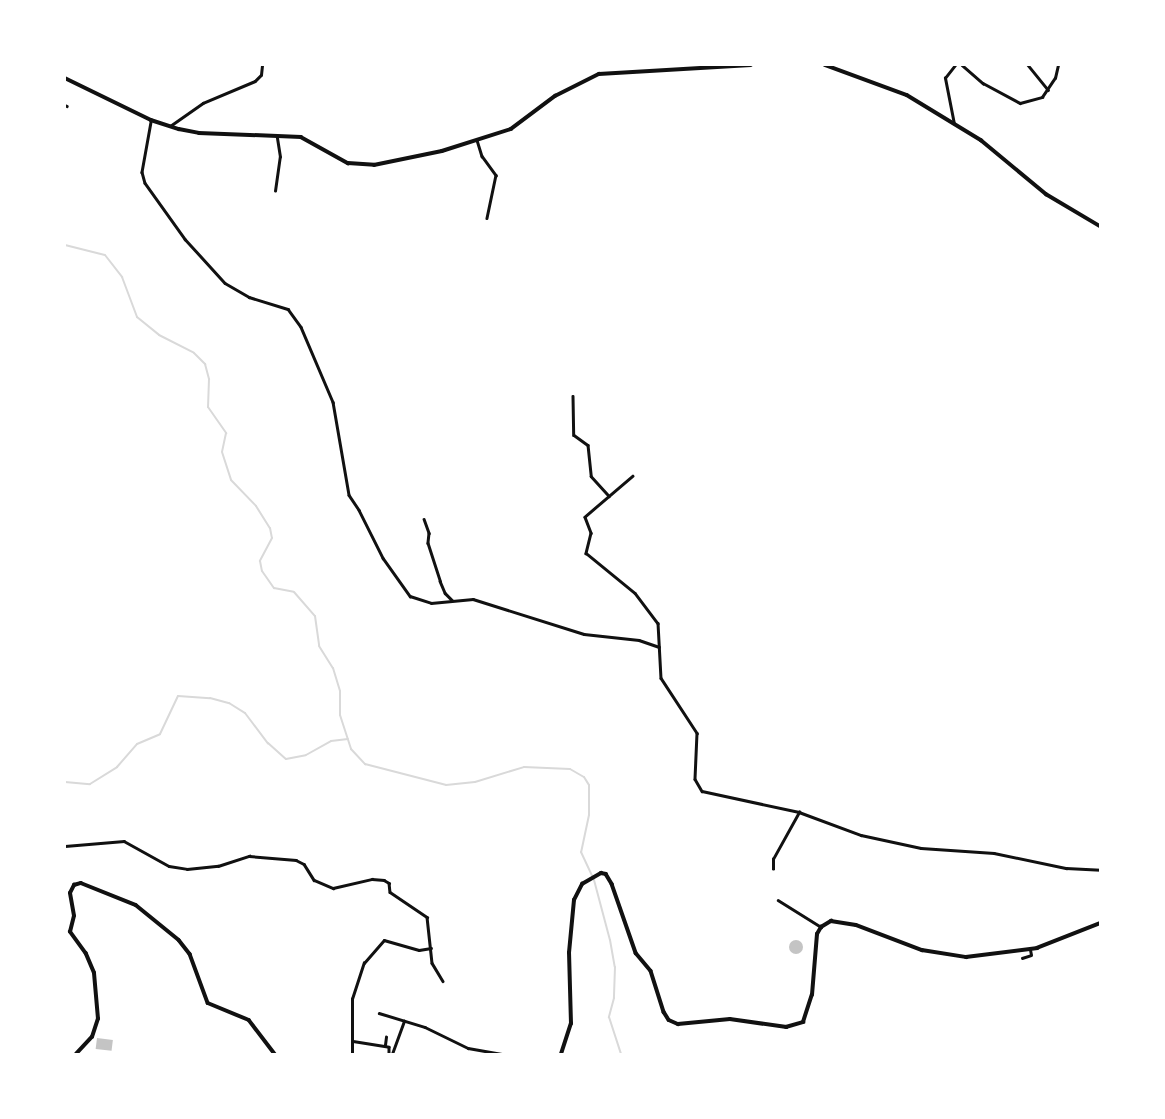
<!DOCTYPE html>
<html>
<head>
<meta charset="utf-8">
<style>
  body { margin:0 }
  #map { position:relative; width:1165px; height:1119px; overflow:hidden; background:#fff; font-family:Literata,serif }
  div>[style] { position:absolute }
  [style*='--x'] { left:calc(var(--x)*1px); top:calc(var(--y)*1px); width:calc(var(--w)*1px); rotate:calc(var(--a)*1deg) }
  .stream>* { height:2px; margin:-1px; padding:0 1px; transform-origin:1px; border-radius:1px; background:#d9d9d9 }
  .building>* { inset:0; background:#c4c4c4; transform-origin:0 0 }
  .round { border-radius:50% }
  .minor>* { height:2.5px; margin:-1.25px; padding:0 1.25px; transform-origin:1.25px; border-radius:1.25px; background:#111 }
  .tertiary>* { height:3.5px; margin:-1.75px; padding:0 1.75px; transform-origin:1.75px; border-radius:1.75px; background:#111 }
  .secondary>* { height:3.5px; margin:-1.75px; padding:0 1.75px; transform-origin:1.75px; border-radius:1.75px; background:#111 }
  span { translate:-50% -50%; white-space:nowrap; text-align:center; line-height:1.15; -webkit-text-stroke:7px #fff; paint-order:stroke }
  .frame { position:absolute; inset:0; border:66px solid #fff; pointer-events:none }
</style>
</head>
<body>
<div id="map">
  <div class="stream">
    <div style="--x:65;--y:245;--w:41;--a:14"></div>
    <div style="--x:105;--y:255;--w:28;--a:52"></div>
    <div style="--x:122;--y:277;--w:43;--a:69.4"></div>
    <div style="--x:137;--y:317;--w:28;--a:39"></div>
    <div style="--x:159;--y:335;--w:39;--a:27"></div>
    <div style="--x:194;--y:353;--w:16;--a:45"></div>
    <div style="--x:205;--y:364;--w:16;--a:75"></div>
    <div style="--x:209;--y:379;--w:28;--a:92"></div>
    <div style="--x:208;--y:407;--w:32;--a:55"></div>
    <div style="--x:226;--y:433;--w:19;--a:102"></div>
    <div style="--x:222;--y:452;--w:29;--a:72"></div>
    <div style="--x:231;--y:480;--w:36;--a:46"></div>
    <div style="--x:256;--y:506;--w:26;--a:58"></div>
    <div style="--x:270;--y:528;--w:10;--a:79"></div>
    <div style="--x:272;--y:538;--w:26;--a:118"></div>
    <div style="--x:260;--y:561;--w:10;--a:79"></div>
    <div style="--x:262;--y:571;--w:21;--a:55"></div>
    <div style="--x:274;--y:588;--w:20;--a:11"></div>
    <div style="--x:294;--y:592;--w:32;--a:49"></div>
    <div style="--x:315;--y:616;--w:30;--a:82"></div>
    <div style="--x:319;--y:646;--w:26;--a:58"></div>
    <div style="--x:333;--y:668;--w:24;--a:73"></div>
    <div style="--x:340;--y:691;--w:24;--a:90"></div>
    <div style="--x:340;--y:715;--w:36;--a:72"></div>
    <div style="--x:351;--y:749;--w:21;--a:47"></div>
    <div style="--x:365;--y:764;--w:84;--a:14.5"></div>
    <div style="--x:446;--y:785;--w:29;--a:-6"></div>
    <div style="--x:475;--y:782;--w:51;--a:-17"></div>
    <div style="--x:524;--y:767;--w:46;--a:2.5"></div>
    <div style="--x:570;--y:769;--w:16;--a:30"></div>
    <div style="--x:584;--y:777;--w:9;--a:58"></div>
    <div style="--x:589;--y:785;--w:30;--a:90"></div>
    <div style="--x:589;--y:815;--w:38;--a:102"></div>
    <div style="--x:581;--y:852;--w:31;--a:65"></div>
    <div style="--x:594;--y:880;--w:62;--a:75.1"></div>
    <div style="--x:610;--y:940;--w:27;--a:80"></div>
    <div style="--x:615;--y:967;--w:31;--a:92"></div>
    <div style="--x:614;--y:998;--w:20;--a:105"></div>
    <div style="--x:609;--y:1017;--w:39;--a:72"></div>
    <div style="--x:65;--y:782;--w:25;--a:5"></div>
    <div style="--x:90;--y:784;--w:32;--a:-32"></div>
    <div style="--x:117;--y:767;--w:30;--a:-49"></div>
    <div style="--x:137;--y:744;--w:25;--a:-23"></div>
    <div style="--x:160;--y:734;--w:42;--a:-64.7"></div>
    <div style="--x:178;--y:696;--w:32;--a:4"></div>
    <div style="--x:210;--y:698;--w:20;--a:15"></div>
    <div style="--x:229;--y:703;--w:19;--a:32"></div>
    <div style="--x:245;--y:713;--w:38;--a:53"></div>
    <div style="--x:268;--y:743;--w:24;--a:42"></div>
    <div style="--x:286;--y:759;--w:20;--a:-11"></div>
    <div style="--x:306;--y:755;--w:29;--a:-29"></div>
    <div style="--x:331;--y:741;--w:17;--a:-7"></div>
  </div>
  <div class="building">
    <div class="round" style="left:789px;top:940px;width:14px;height:14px"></div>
    <div style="left:97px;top:1038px;width:16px;height:11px;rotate:7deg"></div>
  </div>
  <div class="minor">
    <div style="--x:962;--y:65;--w:28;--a:41"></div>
    <div style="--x:983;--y:83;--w:42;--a:28.4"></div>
    <div style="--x:1020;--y:103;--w:23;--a:-15"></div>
    <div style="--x:1042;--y:97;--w:23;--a:-56"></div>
    <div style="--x:1055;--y:78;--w:13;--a:-77"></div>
    <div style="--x:1028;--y:65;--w:32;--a:51"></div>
    <div style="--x:65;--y:105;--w:2;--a:27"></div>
    <div style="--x:151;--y:122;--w:51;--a:100.2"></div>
    <div style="--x:142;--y:172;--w:11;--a:75"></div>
    <div style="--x:145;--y:183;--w:69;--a:54.5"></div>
    <div style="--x:185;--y:239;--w:59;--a:47.7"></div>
    <div style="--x:225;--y:283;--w:28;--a:30"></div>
    <div style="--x:249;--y:297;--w:41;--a:17.1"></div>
    <div style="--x:288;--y:309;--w:22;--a:54"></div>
    <div style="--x:301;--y:327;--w:82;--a:66.9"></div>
    <div style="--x:333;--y:402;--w:94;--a:80.2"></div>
    <div style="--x:349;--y:495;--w:18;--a:56"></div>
    <div style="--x:359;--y:510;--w:54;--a:63.4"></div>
    <div style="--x:383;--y:558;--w:47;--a:54.6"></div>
    <div style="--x:410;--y:596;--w:22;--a:18"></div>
    <div style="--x:431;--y:603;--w:42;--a:-5.4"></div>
    <div style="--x:473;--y:599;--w:116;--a:17.5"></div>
    <div style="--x:584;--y:634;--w:55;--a:6.2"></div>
    <div style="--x:639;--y:640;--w:21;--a:19"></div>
    <div style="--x:954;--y:124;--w:47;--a:-101.1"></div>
    <div style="--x:945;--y:78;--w:16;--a:-52"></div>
    <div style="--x:170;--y:126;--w:40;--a:-34.9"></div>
    <div style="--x:203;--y:103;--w:56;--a:-22.9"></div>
    <div style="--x:255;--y:81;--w:8;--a:-45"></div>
    <div style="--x:261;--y:75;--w:10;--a:-84"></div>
    <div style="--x:477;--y:140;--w:17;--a:73"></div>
    <div style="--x:482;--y:156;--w:24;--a:54"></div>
    <div style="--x:496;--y:175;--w:44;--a:101.8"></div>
    <div style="--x:275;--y:191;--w:34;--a:-82"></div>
    <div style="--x:280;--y:157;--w:20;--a:-99"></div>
    <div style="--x:573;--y:396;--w:39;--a:89"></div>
    <div style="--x:574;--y:435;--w:17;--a:36"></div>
    <div style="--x:588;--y:445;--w:31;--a:84"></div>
    <div style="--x:591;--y:476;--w:27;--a:48"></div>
    <div style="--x:633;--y:476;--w:63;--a:139.5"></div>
    <div style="--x:585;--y:517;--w:17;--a:69"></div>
    <div style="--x:591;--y:533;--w:21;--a:104"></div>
    <div style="--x:586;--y:553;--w:63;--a:39.2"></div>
    <div style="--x:635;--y:593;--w:38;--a:53"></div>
    <div style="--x:658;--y:623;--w:55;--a:86.9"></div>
    <div style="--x:661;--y:678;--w:66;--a:56.8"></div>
    <div style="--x:697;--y:733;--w:46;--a:92.5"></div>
    <div style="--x:695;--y:779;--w:14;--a:60"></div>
    <div style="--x:702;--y:791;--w:99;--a:12.2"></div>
    <div style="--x:799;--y:812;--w:66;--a:20.4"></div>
    <div style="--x:861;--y:835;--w:61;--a:12.2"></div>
    <div style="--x:921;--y:848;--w:73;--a:3.9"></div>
    <div style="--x:994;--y:853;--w:74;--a:11.8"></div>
    <div style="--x:1066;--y:868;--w:34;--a:3"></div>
    <div style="--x:424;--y:519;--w:15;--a:70"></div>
    <div style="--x:429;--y:533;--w:10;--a:96"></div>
    <div style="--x:428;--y:543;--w:40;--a:72"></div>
    <div style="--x:440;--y:581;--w:13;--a:67"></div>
    <div style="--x:445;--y:593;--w:10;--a:45"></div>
    <div style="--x:65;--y:846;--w:59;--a:-4.8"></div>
    <div style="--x:124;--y:841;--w:51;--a:29.1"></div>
    <div style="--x:169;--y:866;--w:18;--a:9"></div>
    <div style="--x:187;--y:869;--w:31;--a:-6"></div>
    <div style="--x:218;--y:866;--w:33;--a:-18"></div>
    <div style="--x:249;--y:856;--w:47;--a:4.9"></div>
    <div style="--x:296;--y:860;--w:9;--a:27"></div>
    <div style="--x:304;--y:864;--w:19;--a:58"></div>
    <div style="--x:314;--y:880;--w:21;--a:23"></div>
    <div style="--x:333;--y:888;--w:40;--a:-13"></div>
    <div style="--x:372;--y:879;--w:12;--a:5"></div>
    <div style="--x:384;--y:880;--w:6;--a:31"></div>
    <div style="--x:389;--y:883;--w:9;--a:84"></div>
    <div style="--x:390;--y:892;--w:45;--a:34"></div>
    <div style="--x:427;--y:917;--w:46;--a:83.8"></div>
    <div style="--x:432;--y:963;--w:21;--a:59"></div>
    <div style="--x:773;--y:869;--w:10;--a:-90"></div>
    <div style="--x:773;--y:859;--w:54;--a:-61"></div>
    <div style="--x:778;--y:900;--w:51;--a:32.1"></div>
    <div style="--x:1022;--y:958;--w:9;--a:-18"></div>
    <div style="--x:1031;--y:955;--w:5;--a:-101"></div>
    <div style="--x:379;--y:1013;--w:48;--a:16.9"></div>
    <div style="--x:425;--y:1027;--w:48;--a:26"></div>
    <div style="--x:468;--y:1048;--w:34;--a:10"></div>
    <div style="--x:353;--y:1041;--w:36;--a:9"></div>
    <div style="--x:389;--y:1047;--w:7;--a:90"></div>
    <div style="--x:385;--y:1045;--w:8;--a:-83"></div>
    <div style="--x:352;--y:1054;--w:55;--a:-90"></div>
    <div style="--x:352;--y:999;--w:38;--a:-72"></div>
    <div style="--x:364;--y:963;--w:30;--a:-49"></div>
    <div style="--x:384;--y:940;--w:36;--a:16"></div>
    <div style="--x:419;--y:950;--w:12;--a:-9"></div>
    <div style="--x:392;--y:1054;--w:35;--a:-70"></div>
  </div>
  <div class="tertiary">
    <div style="--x:825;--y:65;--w:87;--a:20.1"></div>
    <div style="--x:907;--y:95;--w:87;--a:31.3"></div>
    <div style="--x:981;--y:140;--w:85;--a:39.7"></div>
    <div style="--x:1046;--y:194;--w:63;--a:30.7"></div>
    <div style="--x:65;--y:78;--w:96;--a:26"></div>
    <div style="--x:151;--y:120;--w:29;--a:18"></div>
    <div style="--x:179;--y:129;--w:20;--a:11"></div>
    <div style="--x:199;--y:133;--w:102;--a:2.2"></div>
    <div style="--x:301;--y:137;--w:54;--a:29"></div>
    <div style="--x:348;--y:163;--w:26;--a:4"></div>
    <div style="--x:374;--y:165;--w:69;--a:-11.6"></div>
    <div style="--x:442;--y:151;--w:72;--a:-17.7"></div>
    <div style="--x:511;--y:129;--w:55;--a:-36.9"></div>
    <div style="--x:555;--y:96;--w:49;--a:-26.6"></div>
    <div style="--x:599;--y:74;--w:152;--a:-3.4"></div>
  </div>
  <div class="secondary">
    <div style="--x:76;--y:1054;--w:23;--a:-47"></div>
    <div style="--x:92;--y:1037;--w:19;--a:-72"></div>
    <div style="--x:98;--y:1019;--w:46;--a:-95"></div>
    <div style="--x:94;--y:973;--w:21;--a:-113"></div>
    <div style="--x:86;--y:954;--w:27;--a:-126"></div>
    <div style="--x:70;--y:932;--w:16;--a:-76"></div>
    <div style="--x:74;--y:916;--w:23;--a:-100"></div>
    <div style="--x:70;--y:893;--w:9;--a:-63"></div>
    <div style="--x:74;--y:885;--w:7;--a:-16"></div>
    <div style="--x:81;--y:883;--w:59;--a:21.8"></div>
    <div style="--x:136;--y:905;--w:55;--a:39.1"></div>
    <div style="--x:179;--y:940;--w:18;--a:52"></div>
    <div style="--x:190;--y:954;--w:52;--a:69.8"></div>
    <div style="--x:208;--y:1003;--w:44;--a:22.5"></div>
    <div style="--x:249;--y:1020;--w:43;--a:52.6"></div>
    <div style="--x:561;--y:1054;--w:32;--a:-72"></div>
    <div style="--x:571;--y:1024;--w:71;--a:-91.6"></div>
    <div style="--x:569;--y:953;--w:53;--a:-84.6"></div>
    <div style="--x:574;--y:900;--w:18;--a:-63"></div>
    <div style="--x:582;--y:884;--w:22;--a:-30"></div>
    <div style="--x:601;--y:873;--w:5;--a:11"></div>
    <div style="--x:606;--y:874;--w:12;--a:59"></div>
    <div style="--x:612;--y:884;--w:73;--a:70.8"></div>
    <div style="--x:636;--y:953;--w:23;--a:50"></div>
    <div style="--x:651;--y:971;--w:43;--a:72.4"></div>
    <div style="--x:664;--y:1012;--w:9;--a:58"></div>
    <div style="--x:669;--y:1020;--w:10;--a:24"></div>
    <div style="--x:678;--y:1024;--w:52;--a:-5.5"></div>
    <div style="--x:730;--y:1019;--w:57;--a:8.1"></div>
    <div style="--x:786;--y:1027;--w:18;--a:-16"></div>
    <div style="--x:803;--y:1022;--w:28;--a:-72"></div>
    <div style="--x:812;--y:995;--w:61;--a:-85.3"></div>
    <div style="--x:817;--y:934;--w:8;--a:-60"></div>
    <div style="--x:821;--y:927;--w:12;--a:-31"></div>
    <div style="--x:831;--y:921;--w:25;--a:9"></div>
    <div style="--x:856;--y:925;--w:71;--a:20.7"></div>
    <div style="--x:922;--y:950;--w:45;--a:9"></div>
    <div style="--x:966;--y:957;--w:72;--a:-7.2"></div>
    <div style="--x:1037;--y:948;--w:68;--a:-21.6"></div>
  </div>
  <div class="frame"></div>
</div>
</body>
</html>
